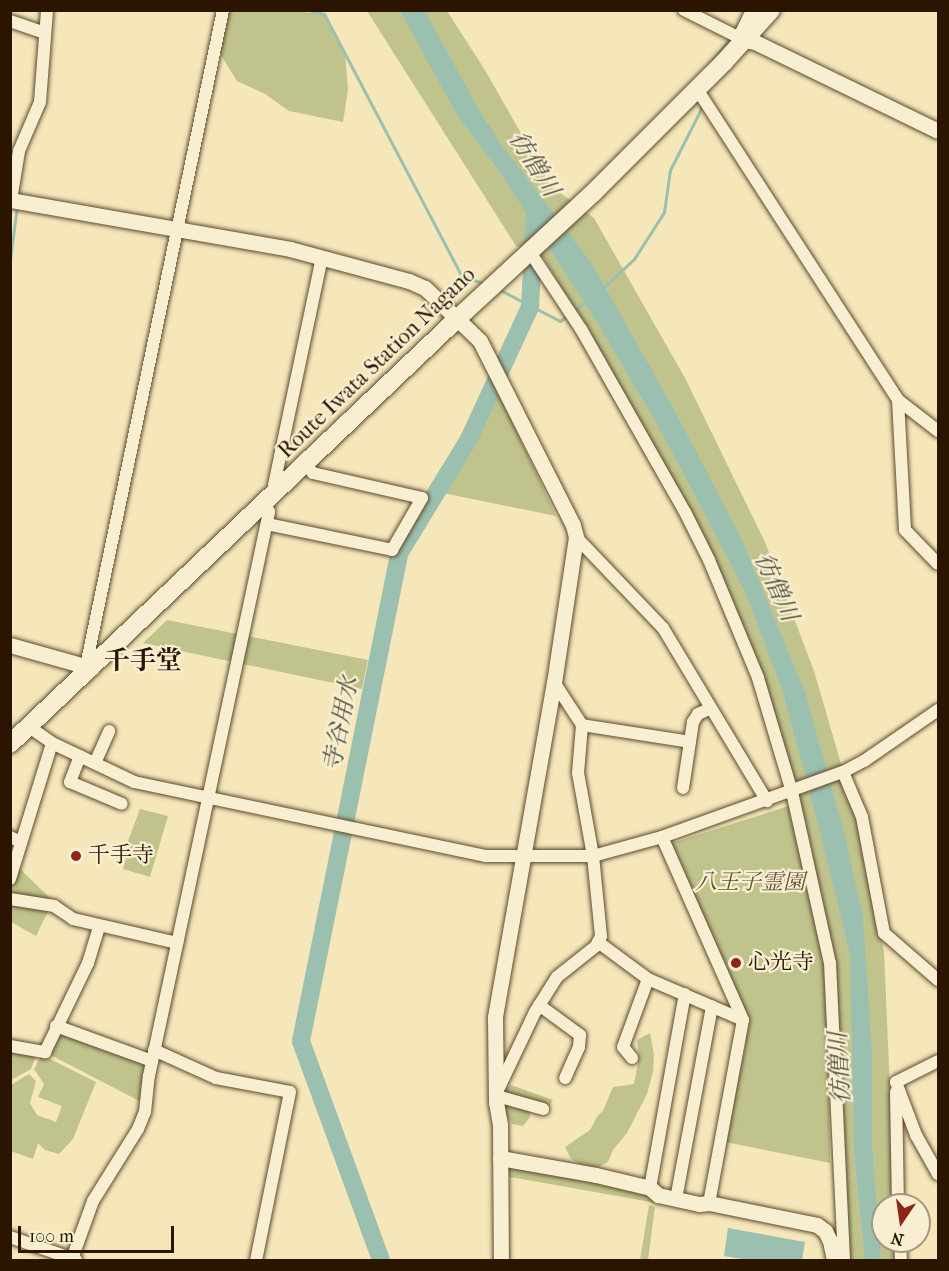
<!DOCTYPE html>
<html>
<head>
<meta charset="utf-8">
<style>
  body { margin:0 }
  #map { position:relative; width:949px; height:1271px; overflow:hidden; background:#f5e7b9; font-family:"IM FELL French Canon","Noto Serif JP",serif }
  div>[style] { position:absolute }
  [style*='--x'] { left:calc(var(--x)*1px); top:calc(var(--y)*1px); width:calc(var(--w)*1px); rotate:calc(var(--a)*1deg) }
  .green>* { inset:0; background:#c0c48c }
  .water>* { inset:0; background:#9cc0af }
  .stream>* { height:3px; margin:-1.5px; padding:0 1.5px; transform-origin:1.5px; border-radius:1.5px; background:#9cc0af }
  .river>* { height:18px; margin:-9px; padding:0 9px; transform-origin:9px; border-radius:9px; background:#9cc0af }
  .roads { filter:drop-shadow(0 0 2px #5e492e) drop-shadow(0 0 2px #5e492e) }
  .minor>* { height:12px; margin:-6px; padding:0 6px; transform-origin:6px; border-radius:6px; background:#f8efd2 }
  .tertiary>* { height:15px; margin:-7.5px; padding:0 7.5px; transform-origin:7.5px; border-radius:7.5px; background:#f8efd2 }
  .secondary>* { height:18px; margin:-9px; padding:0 9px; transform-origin:9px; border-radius:9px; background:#f8efd2 }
  .dots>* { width:16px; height:16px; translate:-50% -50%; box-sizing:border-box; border:3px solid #f8efd2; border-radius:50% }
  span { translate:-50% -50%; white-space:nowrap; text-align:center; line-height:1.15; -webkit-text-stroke:4.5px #f8efd2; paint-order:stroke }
  .street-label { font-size:22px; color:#2b1400 }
  .poi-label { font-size:22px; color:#2b1400 }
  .left { translate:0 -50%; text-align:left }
  .park-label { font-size:22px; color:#5f5231; font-style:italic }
  .water-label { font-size:24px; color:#53503d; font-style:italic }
  .quarter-label { font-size:26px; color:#2b1400; font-weight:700 }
  .frame { position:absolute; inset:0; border:12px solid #2b1400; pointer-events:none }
  .north { position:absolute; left:871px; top:1193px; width:60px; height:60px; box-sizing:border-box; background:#f8efd2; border:2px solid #a6977e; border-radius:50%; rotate:193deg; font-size:16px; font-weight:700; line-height:24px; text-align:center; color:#2b1400 }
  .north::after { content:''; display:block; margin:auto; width:21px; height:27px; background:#8f2418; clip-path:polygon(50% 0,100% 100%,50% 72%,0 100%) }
  .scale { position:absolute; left:18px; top:1226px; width:156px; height:27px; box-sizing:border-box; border:3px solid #2b1400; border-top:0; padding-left:8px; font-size:18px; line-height:21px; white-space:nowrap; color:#2b1400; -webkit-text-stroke:4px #f8efd2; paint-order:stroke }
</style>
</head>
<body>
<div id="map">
  <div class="green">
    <div style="clip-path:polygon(283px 10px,324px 14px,345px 53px,348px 90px,343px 122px,289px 111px,265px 94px,237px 81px,221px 55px,222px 17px,227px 11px)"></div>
    <div style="clip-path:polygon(367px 11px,447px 11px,485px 70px,551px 186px,594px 218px,685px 378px,765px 542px,814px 671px,858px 822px,884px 951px,895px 1205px,883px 1205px,883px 1241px,897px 1241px,898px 1260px,846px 1260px,828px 984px,830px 1163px,720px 1141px,745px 1050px,748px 1018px,672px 843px,789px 806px,821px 940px,764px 699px,709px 560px,624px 394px,541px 253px,516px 246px)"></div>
    <div style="clip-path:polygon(499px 393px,556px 516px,443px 493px)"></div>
    <div style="clip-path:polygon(167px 620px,368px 660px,362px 689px,143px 643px)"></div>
    <div style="clip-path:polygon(140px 809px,168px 816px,150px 877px,123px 869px,126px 859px,122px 857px)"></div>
    <div style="clip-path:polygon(15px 864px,53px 901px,36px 936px,11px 922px,11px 883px)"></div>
    <div style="clip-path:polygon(56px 1026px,152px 1061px,145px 1104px,45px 1052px)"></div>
    <div style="clip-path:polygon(650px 1033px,654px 1055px,653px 1072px,647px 1094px,627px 1133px,613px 1150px,608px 1162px,599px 1167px,586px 1167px,571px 1159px,565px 1147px,590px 1130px,598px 1115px,603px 1111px,613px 1087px,634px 1084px,639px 1057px,637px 1040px)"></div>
    <div style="clip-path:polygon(10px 1046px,38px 1050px,31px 1069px,11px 1080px)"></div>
    <div style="clip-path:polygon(42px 1055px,96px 1082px,73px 1139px,59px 1154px,45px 1150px,38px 1143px,33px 1159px,11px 1151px,11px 1085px,29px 1074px,36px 1081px,30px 1103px,37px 1115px,56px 1122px,62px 1106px,38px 1097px,44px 1084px,34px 1069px)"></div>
    <div style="clip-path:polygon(511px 1085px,553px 1100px,549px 1106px,530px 1105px,530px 1117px,523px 1126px,512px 1124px,506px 1114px,504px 1090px)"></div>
    <div style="clip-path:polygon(500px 1158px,658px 1195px,656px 1203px,500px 1175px)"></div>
    <div style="clip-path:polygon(649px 1205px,655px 1207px,648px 1260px,640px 1260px)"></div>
  </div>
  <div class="water">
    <div style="clip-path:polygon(400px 11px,425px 11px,475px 103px,498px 140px,592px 264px,677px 415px,742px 540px,805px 692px,844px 832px,863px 917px,872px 1052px,872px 1145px,881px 1260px,865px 1260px,854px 1150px,850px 955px,821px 836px,783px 692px,745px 591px,662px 433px,599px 325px,501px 174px,457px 115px)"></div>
    <div style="clip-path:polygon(728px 1228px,805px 1242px,802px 1260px,749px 1260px,724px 1256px)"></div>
  </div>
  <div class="stream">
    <div style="--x:308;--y:10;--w:16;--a:14"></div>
    <div style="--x:324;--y:14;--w:295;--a:62.3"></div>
    <div style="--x:461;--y:275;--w:22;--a:21"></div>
    <div style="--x:734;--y:33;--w:15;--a:-62"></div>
    <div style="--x:706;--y:68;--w:38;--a:-51"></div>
    <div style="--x:10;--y:260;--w:55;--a:-82.7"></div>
    <div style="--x:602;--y:289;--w:44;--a:-43.2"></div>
    <div style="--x:634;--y:259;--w:56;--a:-57.4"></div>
    <div style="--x:664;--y:212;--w:42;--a:-81.9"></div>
    <div style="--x:670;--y:170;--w:68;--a:-63.1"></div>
    <div style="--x:701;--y:109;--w:5;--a:-90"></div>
    <div style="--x:502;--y:291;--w:65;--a:27.3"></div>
    <div style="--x:560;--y:321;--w:10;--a:-37"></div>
    <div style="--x:573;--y:311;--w:17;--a:-36"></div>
  </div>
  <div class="river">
    <div style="--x:381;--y:1260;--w:233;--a:-110.1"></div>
    <div style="--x:301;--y:1041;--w:499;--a:-78.6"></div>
    <div style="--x:400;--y:552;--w:132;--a:-58.6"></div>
    <div style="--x:469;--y:439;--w:145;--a:-65.2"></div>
    <div style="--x:530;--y:307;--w:94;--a:-87"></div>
  </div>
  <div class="roads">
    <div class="minor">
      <div style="--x:684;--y:10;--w:67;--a:26.6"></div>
      <div style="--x:10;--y:21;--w:37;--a:19"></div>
      <div style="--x:739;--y:37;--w:30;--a:-64"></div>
      <div style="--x:697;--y:89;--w:370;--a:57.1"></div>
      <div style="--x:898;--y:400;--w:130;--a:86.9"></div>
      <div style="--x:905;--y:530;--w:47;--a:45.9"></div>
      <div style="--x:11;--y:200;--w:50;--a:-80.7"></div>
      <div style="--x:19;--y:151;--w:53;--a:-66.8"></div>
      <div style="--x:40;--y:102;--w:92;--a:-85.6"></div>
      <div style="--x:530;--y:252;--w:92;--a:56.5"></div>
      <div style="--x:581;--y:329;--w:210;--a:60.4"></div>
      <div style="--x:685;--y:512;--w:54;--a:63.4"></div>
      <div style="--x:709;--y:560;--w:128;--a:67.4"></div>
      <div style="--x:758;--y:678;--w:119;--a:73.4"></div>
      <div style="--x:792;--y:792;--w:175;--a:77.5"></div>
      <div style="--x:830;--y:963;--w:297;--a:87.3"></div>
      <div style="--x:898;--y:400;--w:51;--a:37.8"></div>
      <div style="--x:278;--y:490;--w:6;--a:-129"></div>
      <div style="--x:274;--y:485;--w:232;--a:-78.1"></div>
      <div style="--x:267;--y:524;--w:128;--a:11.7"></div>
      <div style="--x:392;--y:550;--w:60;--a:-60"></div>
      <div style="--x:422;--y:498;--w:112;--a:-167.1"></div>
      <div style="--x:313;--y:473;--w:12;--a:-132"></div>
      <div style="--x:576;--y:537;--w:126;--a:46.3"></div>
      <div style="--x:663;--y:628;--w:202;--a:59"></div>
      <div style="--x:86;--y:666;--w:670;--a:-78.2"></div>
      <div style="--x:582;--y:725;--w:109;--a:8.9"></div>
      <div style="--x:28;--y:726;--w:29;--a:35"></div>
      <div style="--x:52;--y:743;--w:91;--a:25.4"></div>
      <div style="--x:134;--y:782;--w:360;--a:11.9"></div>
      <div style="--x:486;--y:856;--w:107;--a:0"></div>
      <div style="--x:593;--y:856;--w:72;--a:-15.4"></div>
      <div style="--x:662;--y:837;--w:192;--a:-19.8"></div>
      <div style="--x:843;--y:772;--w:24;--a:-28"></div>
      <div style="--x:864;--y:761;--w:90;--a:-34.6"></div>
      <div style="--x:80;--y:756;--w:28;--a:111"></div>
      <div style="--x:70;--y:782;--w:56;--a:22.9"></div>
      <div style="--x:95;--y:763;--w:35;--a:-66"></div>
      <div style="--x:843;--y:772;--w:49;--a:67.1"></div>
      <div style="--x:862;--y:817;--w:118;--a:79.3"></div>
      <div style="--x:884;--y:933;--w:72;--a:41"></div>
      <div style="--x:683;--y:788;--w:67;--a:-81.4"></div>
      <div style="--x:693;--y:722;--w:9;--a:-58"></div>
      <div style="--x:698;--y:714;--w:12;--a:-24"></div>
      <div style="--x:10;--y:837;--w:12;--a:24"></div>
      <div style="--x:662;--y:837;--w:200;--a:66.1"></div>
      <div style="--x:743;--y:1020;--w:186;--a:100.5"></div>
      <div style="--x:10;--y:879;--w:142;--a:-72.8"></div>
      <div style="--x:10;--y:899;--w:45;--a:9"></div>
      <div style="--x:54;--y:906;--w:23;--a:34"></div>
      <div style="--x:73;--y:919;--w:107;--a:13"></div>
      <div style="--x:598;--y:942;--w:62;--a:36.5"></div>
      <div style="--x:648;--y:979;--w:103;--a:23.3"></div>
      <div style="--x:539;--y:1005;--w:51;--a:36.2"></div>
      <div style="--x:580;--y:1035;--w:12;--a:95"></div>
      <div style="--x:579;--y:1047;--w:34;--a:114"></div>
      <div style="--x:56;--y:1026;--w:102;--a:20"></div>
      <div style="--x:10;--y:1046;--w:36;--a:10"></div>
      <div style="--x:45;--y:1052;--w:99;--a:-64.2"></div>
      <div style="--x:88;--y:963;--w:39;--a:-73"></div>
      <div style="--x:154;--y:1050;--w:68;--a:24.3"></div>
      <div style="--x:216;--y:1078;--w:75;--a:10.7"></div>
      <div style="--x:290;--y:1092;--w:171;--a:101.4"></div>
      <div style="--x:632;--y:1058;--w:14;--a:-129"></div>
      <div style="--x:623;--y:1047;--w:72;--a:-69.8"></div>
      <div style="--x:938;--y:1061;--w:47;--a:153.4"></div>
      <div style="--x:896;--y:1082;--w:57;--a:69.3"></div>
      <div style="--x:916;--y:1135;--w:45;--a:60.6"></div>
      <div style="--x:497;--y:1092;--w:89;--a:-64.6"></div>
      <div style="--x:535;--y:1012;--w:41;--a:-57.8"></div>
      <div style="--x:557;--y:977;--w:50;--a:-38.5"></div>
      <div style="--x:596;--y:946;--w:11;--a:-63"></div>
      <div style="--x:601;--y:936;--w:80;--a:-95.7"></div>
      <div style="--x:593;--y:856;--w:84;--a:-100.2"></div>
      <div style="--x:578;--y:773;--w:48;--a:-85.2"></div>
      <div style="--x:582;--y:725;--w:51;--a:-123.1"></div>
      <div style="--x:896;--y:1092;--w:113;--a:89"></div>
      <div style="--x:497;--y:1096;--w:48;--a:15.8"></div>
      <div style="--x:650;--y:1188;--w:197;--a:-79.8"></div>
      <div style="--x:676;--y:1199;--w:196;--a:-79.4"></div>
      <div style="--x:10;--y:1237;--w:70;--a:19.2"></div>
      <div style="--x:900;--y:1241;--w:19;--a:87"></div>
      <div style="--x:72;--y:1259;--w:62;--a:-70.1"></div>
      <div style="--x:93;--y:1201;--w:85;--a:-58"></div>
      <div style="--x:138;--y:1129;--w:18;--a:-68"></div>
      <div style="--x:145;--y:1112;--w:36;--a:-84"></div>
      <div style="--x:149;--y:1076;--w:577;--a:-77.99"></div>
      <div style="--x:269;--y:512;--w:9;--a:-122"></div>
    </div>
    <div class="tertiary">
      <div style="--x:744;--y:40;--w:11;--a:10"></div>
      <div style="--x:755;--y:42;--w:203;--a:25.9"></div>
      <div style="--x:10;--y:200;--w:284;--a:9.9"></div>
      <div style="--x:290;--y:249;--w:123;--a:15.1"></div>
      <div style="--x:409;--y:281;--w:17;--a:24"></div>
      <div style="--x:425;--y:288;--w:76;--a:43.9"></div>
      <div style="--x:480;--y:341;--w:206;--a:63.2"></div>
      <div style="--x:573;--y:525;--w:12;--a:76"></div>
      <div style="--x:576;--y:537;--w:147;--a:98.6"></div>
      <div style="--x:554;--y:682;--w:341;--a:100"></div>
      <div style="--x:495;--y:1018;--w:84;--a:89.3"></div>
      <div style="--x:496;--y:1102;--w:23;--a:80"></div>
      <div style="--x:500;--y:1125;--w:135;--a:89.6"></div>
      <div style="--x:10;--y:645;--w:85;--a:15.7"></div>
      <div style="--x:500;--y:1158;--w:97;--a:10"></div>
      <div style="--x:596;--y:1175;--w:56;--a:13.5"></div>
      <div style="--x:650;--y:1188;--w:11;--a:41"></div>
      <div style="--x:658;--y:1195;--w:42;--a:12.4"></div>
      <div style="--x:699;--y:1204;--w:10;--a:-6"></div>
      <div style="--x:709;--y:1203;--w:110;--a:11.5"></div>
      <div style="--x:817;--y:1225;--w:10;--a:37"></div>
      <div style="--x:825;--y:1231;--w:11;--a:63"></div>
      <div style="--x:830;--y:1241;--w:19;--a:78"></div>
    </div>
    <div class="secondary">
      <div style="--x:10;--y:744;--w:618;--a:-43.56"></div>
      <div style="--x:458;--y:318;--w:184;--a:-42.8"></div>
      <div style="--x:593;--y:193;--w:185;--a:-45"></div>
      <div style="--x:724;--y:62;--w:70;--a:-47.9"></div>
    </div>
  </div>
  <div class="dots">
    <div style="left:76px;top:856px;background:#8f2418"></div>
    <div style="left:736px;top:963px;background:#8f2418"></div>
  </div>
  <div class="street-label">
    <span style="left:377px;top:363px;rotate:-44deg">Route Iwata Station Nagano</span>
  </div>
  <div class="poi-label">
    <span class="left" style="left:88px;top:856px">千手寺</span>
    <span class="left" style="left:748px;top:963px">心光寺</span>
  </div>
  <div class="park-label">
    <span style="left:750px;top:883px">八王子霊園</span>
  </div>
  <div class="water-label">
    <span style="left:534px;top:164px;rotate:58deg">彷僧川</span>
    <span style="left:776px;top:587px;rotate:66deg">彷僧川</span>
    <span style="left:341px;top:724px;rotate:-79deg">寺谷用水</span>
    <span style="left:840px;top:1068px;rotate:-93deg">彷僧川</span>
  </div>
  <div class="quarter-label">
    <span style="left:143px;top:661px">千手堂</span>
  </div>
  <div class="frame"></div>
  <div class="north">N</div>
  <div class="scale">100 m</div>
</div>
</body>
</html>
